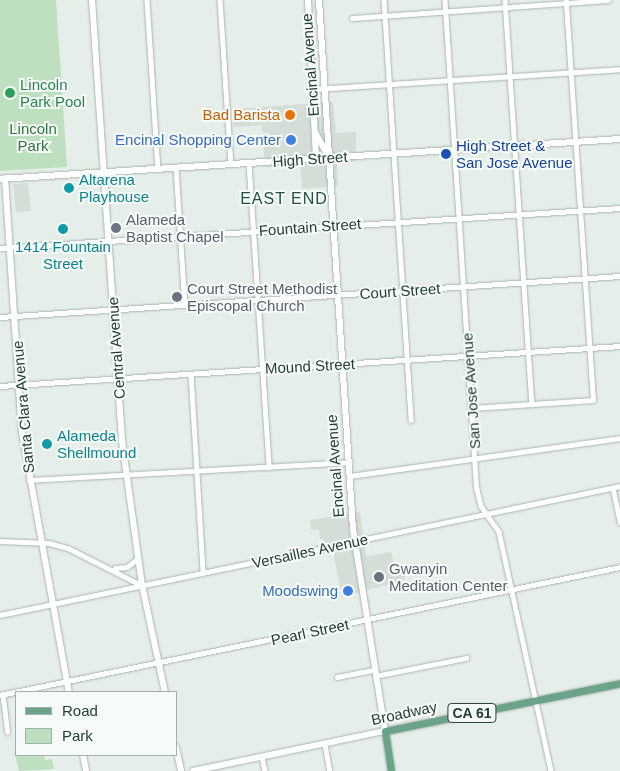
<!DOCTYPE html>
<html>
<head>
<meta charset="utf-8">
<style>
  body { margin:0 }
  #map { position:relative; width:620px; height:771px; overflow:hidden; background:#e6eee9; font-family:Helvetica,sans-serif }
  div>[style] { position:absolute }
  [style*='--x'] { left:calc(var(--x)*1px); top:calc(var(--y)*1px); width:calc(var(--w)*1px); rotate:calc(var(--a)*1deg) }
  .built>* { inset:0; background:#d4ded7; transform-origin:0 0 }
  .green>* { inset:0; background:#bfdfc1 }
  .roads { filter:drop-shadow(0 0 1px #a8b6af) drop-shadow(0 0 1px #a8b6af) }
  .street>* { height:4.5px; margin:-2.25px; padding:0 2.25px; transform-origin:2.25px; border-radius:2.25px; background:#fff }
  .secondary>* { height:6px; margin:-3px; padding:0 3px; transform-origin:3px; border-radius:3px; background:#fff }
  .primary>* { height:7px; margin:-3.5px; padding:0 3.5px; transform-origin:3.5px; border-radius:3.5px; background:#6ba389 }
  .dots>* { width:14px; height:14px; translate:-50% -50%; box-sizing:border-box; border:2px solid #f6faf8; border-radius:50% }
  span { translate:-50% -50%; white-space:nowrap; text-align:center; line-height:1.15; -webkit-text-stroke:4px #f6faf8; paint-order:stroke }
  .shield-label span { padding:1px 4px; background:#f6faf8; border:1px solid; border-radius:4px; -webkit-text-stroke-width:0 }
  .shield-label { font-size:14px; color:#244033; font-weight:700 }
  .street-label { font-size:15px; color:#244033 }
  .leisure-label { font-size:15px; color:#27864d }
  .left { translate:0 -50%; text-align:left }
  .food-label { font-size:15px; color:#c56008 }
  .right { translate:-100% -50%; text-align:right }
  .park-label { font-size:15px; color:#2f773c }
  .shop-label { font-size:15px; color:#366cbe }
  .transit-label { font-size:15px; color:#164399 }
  .culture-label { font-size:15px; color:#0d838f }
  .worship-label { font-size:15px; color:#5b616d }
  .neighbourhood-label { font-size:16px; color:#20533c; letter-spacing:1px }
  .legend { position:absolute; left:15px; top:691px; width:162px; height:65px; box-sizing:border-box; background:#f6faf8; border:1px solid #a2b0a9; margin:0; padding:6px 9px; list-style:none; font-size:15px; color:#244033 }
  .legend li { display:flex; align-items:center; gap:10px; height:25px }
  .legend b { width:25px; border:1px solid #a2b0a9 }
</style>
</head>
<body>
<div id="map">
  <div class="built">
    <div style="clip-path:polygon(333px 102px,336px 133px,356px 132px,356px 161px,337px 163px,338px 186px,302px 189px,300px 164px,265px 167px,262px 125px,234px 127px,233px 109px)"></div>
    <div style="left:28px;top:183px;width:28px;height:15px;rotate:84deg"></div>
    <div style="clip-path:polygon(360px 512px,366px 556px,391px 552px,395px 570px,403px 568px,405px 580px,342px 597px,333px 552px,322px 554px,319px 529px,311px 530px,310px 520px)"></div>
  </div>
  <div class="green">
    <div style="clip-path:polygon(0 0,56px 0,67px 167px,0 171px)"></div>
    <div style="clip-path:polygon(14px 749px,16px 755px,44px 755px,45px 760px,52px 759px,54px 769px,19px 771px)"></div>
  </div>
  <div class="roads">
    <div class="street">
      <div style="--x:147;--y:0;--w:169;--a:86.3"></div>
      <div style="--x:220;--y:0;--w:164;--a:86.2"></div>
      <div style="--x:384;--y:0;--w:421;--a:86.3"></div>
      <div style="--x:445;--y:0;--w:490;--a:86.3"></div>
      <div style="--x:477;--y:489;--w:17;--a:77"></div>
      <div style="--x:481;--y:506;--w:32;--a:55"></div>
      <div style="--x:499;--y:532;--w:245;--a:77.7"></div>
      <div style="--x:505;--y:0;--w:405;--a:86.2"></div>
      <div style="--x:352;--y:18;--w:257;--a:-4"></div>
      <div style="--x:313;--y:89;--w:308;--a:-3.7"></div>
      <div style="--x:249;--y:163;--w:305;--a:86.2"></div>
      <div style="--x:176;--y:167;--w:138;--a:86.3"></div>
      <div style="--x:0;--y:248;--w:621;--a:-3.69"></div>
      <div style="--x:0;--y:317;--w:621;--a:-3.78"></div>
      <div style="--x:191;--y:374;--w:199;--a:86.5"></div>
      <div style="--x:0;--y:386;--w:621;--a:-3.69"></div>
      <div style="--x:472;--y:408;--w:121;--a:-3.8"></div>
      <div style="--x:593;--y:400;--w:401;--a:-93.9"></div>
      <div style="--x:350;--y:476;--w:273;--a:-8"></div>
      <div style="--x:29;--y:480;--w:321;--a:-3.2"></div>
      <div style="--x:613;--y:488;--w:35;--a:78"></div>
      <div style="--x:0;--y:541;--w:49;--a:2.3"></div>
      <div style="--x:49;--y:543;--w:20;--a:15"></div>
      <div style="--x:68;--y:548;--w:82;--a:26.9"></div>
      <div style="--x:115;--y:568;--w:12;--a:-5"></div>
      <div style="--x:127;--y:567;--w:14;--a:-39"></div>
      <div style="--x:0;--y:615;--w:633;--a:-11.75"></div>
      <div style="--x:375;--y:676;--w:93;--a:-11.2"></div>
      <div style="--x:337;--y:677;--w:38;--a:-11"></div>
      <div style="--x:3;--y:694;--w:38;--a:83"></div>
      <div style="--x:0;--y:695;--w:633;--a:-11.66"></div>
      <div style="--x:325;--y:744;--w:27;--a:80"></div>
      <div style="--x:262;--y:757;--w:14;--a:78"></div>
    </div>
    <div class="secondary">
      <div style="--x:92;--y:0;--w:442;--a:86.1"></div>
      <div style="--x:122;--y:441;--w:145;--a:82.1"></div>
      <div style="--x:142;--y:585;--w:109;--a:77.9"></div>
      <div style="--x:308;--y:0;--w:158;--a:87.1"></div>
      <div style="--x:316;--y:134;--w:25;--a:61"></div>
      <div style="--x:5;--y:178;--w:255;--a:86.2"></div>
      <div style="--x:22;--y:432;--w:264;--a:79.8"></div>
      <div style="--x:0;--y:179;--w:621;--a:-3.69"></div>
      <div style="--x:176;--y:747;--w:25;--a:78"></div>
      <div style="--x:83;--y:755;--w:16;--a:79"></div>
      <div style="--x:193;--y:771;--w:196;--a:-11.8"></div>
      <div style="--x:385;--y:731;--w:205;--a:-99"></div>
      <div style="--x:353;--y:529;--w:530;--a:-93.68"></div>
    </div>
    <div class="primary">
      <div style="--x:391;--y:771;--w:40;--a:-98.5"></div>
      <div style="--x:385;--y:731;--w:240;--a:-11.5"></div>
    </div>
  </div>
  <div class="dots">
    <div style="left:10px;top:93px;background:#2e9e5b"></div>
    <div style="left:290px;top:115px;background:#e8710a"></div>
    <div style="left:291px;top:140px;background:#3f7fe0"></div>
    <div style="left:446px;top:154px;background:#1a4fb4"></div>
    <div style="left:69px;top:188px;background:#0f9aa8"></div>
    <div style="left:116px;top:228px;background:#6b7280"></div>
    <div style="left:63px;top:229px;background:#0f9aa8"></div>
    <div style="left:177px;top:297px;background:#6b7280"></div>
    <div style="left:47px;top:444px;background:#0f9aa8"></div>
    <div style="left:379px;top:577px;background:#6b7280"></div>
    <div style="left:348px;top:591px;background:#3f7fe0"></div>
  </div>
  <div class="shield-label">
    <span style="left:472px;top:713px">CA 61</span>
  </div>
  <div class="street-label">
    <span style="left:310px;top:65px;rotate:-94deg">Encinal Avenue</span>
    <span style="left:310px;top:159px;rotate:-4deg">High Street</span>
    <span style="left:310px;top:227px;rotate:-4deg">Fountain Street</span>
    <span style="left:400px;top:291px;rotate:-4deg">Court Street</span>
    <span style="left:116px;top:348px;rotate:-94deg">Central Avenue</span>
    <span style="left:310px;top:366px;rotate:-3deg">Mound Street</span>
    <span style="left:471px;top:391px;rotate:-94deg">San Jose Avenue</span>
    <span style="left:23px;top:407px;rotate:-95deg">Santa Clara Avenue</span>
    <span style="left:335px;top:466px;rotate:-94deg">Encinal Avenue</span>
    <span style="left:310px;top:551px;rotate:-12deg">Versailles Avenue</span>
    <span style="left:310px;top:632px;rotate:-12deg">Pearl Street</span>
    <span style="left:404px;top:713px;rotate:-12deg">Broadway</span>
  </div>
  <div class="leisure-label">
    <span class="left" style="left:20px;top:93px">Lincoln<br>Park Pool</span>
  </div>
  <div class="food-label">
    <span class="right" style="left:280px;top:115px">Bad Barista</span>
  </div>
  <div class="park-label">
    <span style="left:33px;top:137px">Lincoln<br>Park</span>
  </div>
  <div class="shop-label">
    <span class="right" style="left:281px;top:140px">Encinal Shopping Center</span>
    <span class="right" style="left:338px;top:591px">Moodswing</span>
  </div>
  <div class="transit-label">
    <span class="left" style="left:456px;top:154px">High Street &amp;<br>San Jose Avenue</span>
  </div>
  <div class="culture-label">
    <span class="left" style="left:79px;top:188px">Altarena<br>Playhouse</span>
    <span style="left:63px;top:255px">1414 Fountain<br>Street</span>
    <span class="left" style="left:57px;top:444px">Alameda<br>Shellmound</span>
  </div>
  <div class="worship-label">
    <span class="left" style="left:126px;top:228px">Alameda<br>Baptist Chapel</span>
    <span class="left" style="left:187px;top:297px">Court Street Methodist<br>Episcopal Church</span>
    <span class="left" style="left:389px;top:577px">Gwanyin<br>Meditation Center</span>
  </div>
  <div class="neighbourhood-label">
    <span style="left:284px;top:199px">EAST END</span>
  </div>
  <ul class="legend">
  <li><b style="height:6px;background:#6ba389"></b>Road</li>
  <li><b style="height:14px;background:#bfdfc1"></b>Park</li>
  </ul>
</div>
</body>
</html>
